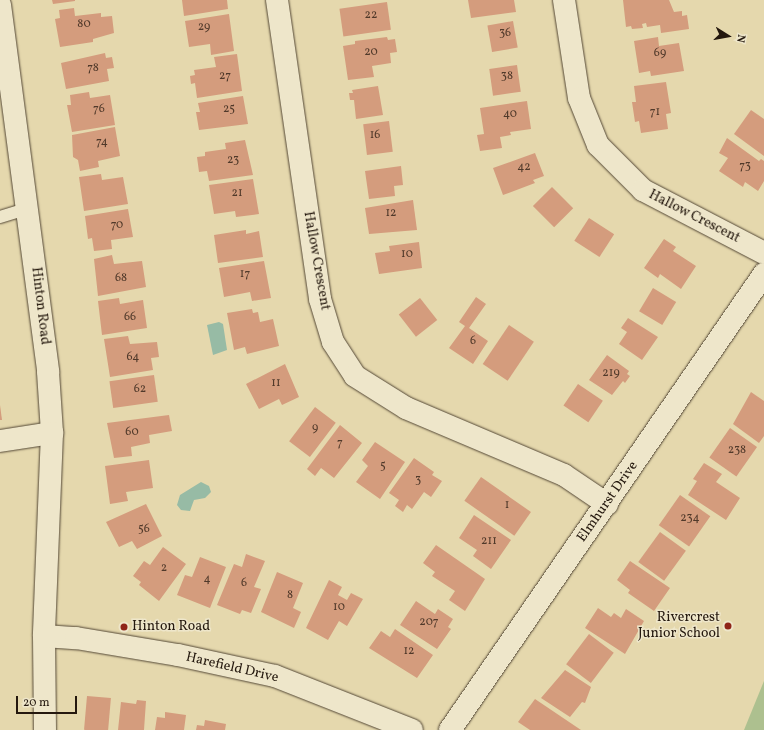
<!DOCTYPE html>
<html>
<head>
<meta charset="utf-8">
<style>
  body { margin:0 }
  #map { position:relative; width:764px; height:730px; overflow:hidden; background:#e5d8ad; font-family:Vollkorn,serif }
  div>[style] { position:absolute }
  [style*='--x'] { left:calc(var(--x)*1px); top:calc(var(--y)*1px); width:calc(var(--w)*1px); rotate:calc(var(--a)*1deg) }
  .green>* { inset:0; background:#adc08f }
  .water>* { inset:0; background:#97bba5 }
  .building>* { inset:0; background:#d49c7d; transform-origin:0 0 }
  .roads { filter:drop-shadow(0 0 1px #544836) drop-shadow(0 0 1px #544836) }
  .lane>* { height:12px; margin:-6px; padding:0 6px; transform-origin:6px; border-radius:6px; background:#eee6ca }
  .street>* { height:22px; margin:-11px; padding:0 11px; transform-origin:11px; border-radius:11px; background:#eee6ca }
  .dots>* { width:11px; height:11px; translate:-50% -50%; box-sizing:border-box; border:2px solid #eee6ca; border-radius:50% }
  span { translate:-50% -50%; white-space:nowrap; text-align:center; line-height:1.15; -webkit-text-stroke:3px #eee6ca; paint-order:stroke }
  .number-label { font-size:12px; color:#50392a }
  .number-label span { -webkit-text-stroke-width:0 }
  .street-label { font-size:14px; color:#24180e }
  .poi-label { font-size:14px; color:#24180e }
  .right { translate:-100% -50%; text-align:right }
  .left { translate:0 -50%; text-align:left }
  .north { position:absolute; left:708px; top:16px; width:40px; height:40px; -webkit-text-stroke:3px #eee6ca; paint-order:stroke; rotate:101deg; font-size:11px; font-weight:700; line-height:16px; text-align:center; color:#24180e }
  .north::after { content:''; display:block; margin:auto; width:14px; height:18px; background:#24180e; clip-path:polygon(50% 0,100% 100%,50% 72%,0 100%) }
  .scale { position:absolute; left:16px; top:696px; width:61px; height:18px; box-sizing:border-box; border:2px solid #24180e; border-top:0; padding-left:5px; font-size:12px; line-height:14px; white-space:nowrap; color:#24180e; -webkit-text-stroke:3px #eee6ca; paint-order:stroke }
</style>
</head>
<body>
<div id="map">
  <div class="green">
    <div style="clip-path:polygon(764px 681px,764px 730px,744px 730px)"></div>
  </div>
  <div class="water">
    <div style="clip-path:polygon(219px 322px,223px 324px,227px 350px,213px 355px,207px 325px)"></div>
    <div style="clip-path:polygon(201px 482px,209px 486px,211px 492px,205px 498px,194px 500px,190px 511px,181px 510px,177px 505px,180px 495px)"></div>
  </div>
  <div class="building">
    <div style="clip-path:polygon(52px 0,75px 0,75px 1px,53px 4px)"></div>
    <div style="clip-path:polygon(182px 0,227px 0,228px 9px,184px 16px)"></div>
    <div style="clip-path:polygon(468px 0,514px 0,516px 12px,471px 18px)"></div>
    <div style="clip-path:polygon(623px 0,669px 0,674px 12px,682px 11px,682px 16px,687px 15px,689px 29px,661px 33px,660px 25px,647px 27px,646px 23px,642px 24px,643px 28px,632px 29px,631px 26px,626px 27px)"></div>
    <div style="left:387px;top:2px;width:28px;height:48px;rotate:82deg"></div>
    <div style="clip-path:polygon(74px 8px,75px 16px,101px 13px,101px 17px,112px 16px,114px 33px,93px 39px,93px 42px,60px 47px,55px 19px,60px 18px,59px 10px)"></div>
    <div style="clip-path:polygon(229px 14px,234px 51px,211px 55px,210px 44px,189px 47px,185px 21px)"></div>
    <div style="left:513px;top:21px;width:27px;height:26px;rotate:80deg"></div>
    <div style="clip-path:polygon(387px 37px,388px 40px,395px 39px,397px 52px,390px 53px,391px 63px,372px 66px,374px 77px,348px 80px,343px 46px,355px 44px,355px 41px)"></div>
    <div style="clip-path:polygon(658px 37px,659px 46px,679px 43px,684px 71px,651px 76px,650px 71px,639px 73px,634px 41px)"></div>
    <div style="clip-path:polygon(105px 53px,106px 58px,112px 57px,114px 68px,107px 69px,109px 81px,66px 89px,61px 63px)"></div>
    <div style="clip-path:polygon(237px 54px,242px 91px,197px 98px,195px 83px,191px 84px,190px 76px,195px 75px,194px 70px,216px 67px,214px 57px)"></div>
    <div style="left:517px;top:65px;width:27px;height:28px;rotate:82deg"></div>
    <div style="clip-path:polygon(666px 82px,671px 113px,666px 114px,668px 129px,641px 133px,639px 121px,635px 122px,632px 102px,636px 102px,634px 86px)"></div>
    <div style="clip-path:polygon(378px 86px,383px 115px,356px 119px,354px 100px,350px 100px,349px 93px,353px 93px,352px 90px)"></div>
    <div style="clip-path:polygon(89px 92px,90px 98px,110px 95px,115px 125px,72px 132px,67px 105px,71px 105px,70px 95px)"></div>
    <div style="clip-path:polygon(243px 96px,248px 124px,199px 130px,196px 112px,200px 112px,198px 103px)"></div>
    <div style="clip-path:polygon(527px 101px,531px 129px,510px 132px,511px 135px,500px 137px,502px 148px,480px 151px,477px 135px,484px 134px,480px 108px)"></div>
    <div style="clip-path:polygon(751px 110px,764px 119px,764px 156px,734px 134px)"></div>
    <div style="left:389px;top:121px;width:31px;height:26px;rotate:83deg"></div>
    <div style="clip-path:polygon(115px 127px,120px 156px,98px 161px,99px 167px,80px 171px,78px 160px,73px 157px,72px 135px)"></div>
    <div style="clip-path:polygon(727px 138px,759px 161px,761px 159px,764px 161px,764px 181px,758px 191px,745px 182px,743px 187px,719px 171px,728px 158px,719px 153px)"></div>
    <div style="clip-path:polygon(245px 140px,253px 175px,209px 181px,207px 171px,199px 172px,197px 157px,205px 156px,205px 152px,226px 149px,225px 143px)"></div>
    <div style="clip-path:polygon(535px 153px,544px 176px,533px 180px,535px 183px,503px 195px,493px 168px)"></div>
    <div style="clip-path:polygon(401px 166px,403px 185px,394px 186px,395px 196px,369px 199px,365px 171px)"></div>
    <div style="clip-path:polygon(101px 174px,102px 180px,123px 177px,128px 204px,84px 211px,79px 177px)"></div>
    <div style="clip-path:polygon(253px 179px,259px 214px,236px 217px,235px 211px,214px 214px,209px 185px)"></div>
    <div style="left:552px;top:187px;width:30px;height:27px;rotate:45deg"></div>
    <div style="clip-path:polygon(413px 200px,417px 230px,369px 234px,365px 208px)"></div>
    <div style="clip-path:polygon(128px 209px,133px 237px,111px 240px,112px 249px,94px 251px,92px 238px,88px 239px,85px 216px)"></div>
    <div style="left:589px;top:218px;width:30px;height:27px;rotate:33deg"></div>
    <div style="clip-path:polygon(246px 230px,246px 234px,259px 231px,263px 257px,218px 263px,214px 235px)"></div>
    <div style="clip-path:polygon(664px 239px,676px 247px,673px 251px,696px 266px,681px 289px,660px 274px,658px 278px,644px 268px)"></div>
    <div style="clip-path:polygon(419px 242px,422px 268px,379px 274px,375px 253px,390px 251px,389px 246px)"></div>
    <div style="clip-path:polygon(112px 255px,114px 264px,142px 261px,146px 287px,98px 296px,94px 259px)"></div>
    <div style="clip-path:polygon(264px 261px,271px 298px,252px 301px,250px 292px,224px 297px,219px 268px)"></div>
    <div style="left:653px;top:288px;width:27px;height:27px;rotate:31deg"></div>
    <div style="clip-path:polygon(476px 297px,486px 304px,469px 328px,488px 341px,473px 364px,449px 348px,465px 326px,459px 322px)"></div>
    <div style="clip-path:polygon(119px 298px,120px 304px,143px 300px,147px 328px,102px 335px,98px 301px)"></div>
    <div style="left:420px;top:298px;width:28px;height:27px;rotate:52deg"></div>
    <div style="clip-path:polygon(252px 309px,253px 313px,258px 312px,260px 322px,273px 319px,279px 346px,247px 354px,245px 347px,234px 350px,227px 313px)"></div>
    <div style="clip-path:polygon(628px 318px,658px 337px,642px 360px,619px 344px,627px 332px,621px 328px)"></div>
    <div style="left:509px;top:325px;width:30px;height:47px;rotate:34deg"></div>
    <div style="clip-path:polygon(128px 336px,130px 344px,157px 342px,159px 357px,151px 358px,153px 370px,110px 377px,104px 339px)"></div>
    <div style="clip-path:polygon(607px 355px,629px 371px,627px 374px,630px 376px,625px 383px,623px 381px,612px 395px,589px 380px)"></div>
    <div style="clip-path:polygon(285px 364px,299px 397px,282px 405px,279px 399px,259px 409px,246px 384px)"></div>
    <div style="left:154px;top:375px;width:27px;height:45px;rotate:82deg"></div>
    <div style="left:578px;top:384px;width:30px;height:26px;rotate:34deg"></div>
    <div style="clip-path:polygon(751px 392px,764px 401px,764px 436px,759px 443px,733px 424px)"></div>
    <div style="clip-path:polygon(0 405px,2px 420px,0 420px)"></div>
    <div style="left:315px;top:407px;width:26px;height:43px;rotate:37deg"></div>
    <div style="clip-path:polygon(169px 415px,172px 431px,149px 435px,150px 443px,131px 447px,132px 456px,114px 458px,107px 423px)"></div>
    <div style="clip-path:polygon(340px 425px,362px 443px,334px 478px,321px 468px,315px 476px,307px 469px)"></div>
    <div style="left:730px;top:428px;width:33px;height:36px;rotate:35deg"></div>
    <div style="clip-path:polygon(375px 442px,405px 462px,380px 499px,356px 482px,368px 466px,362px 460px)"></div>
    <div style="clip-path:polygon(414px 458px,434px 472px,432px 475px,442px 481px,431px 497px,424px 492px,412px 509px,407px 505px,403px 512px,395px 506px,399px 500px,389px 493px)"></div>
    <div style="clip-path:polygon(149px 460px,153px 488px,126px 492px,128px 501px,110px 504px,105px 466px)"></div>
    <div style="clip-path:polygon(704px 463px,722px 474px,716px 482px,740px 498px,726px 520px,688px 495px,697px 481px,693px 479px)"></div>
    <div style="left:481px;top:477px;width:61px;height:29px;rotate:35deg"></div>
    <div style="left:680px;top:495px;width:37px;height:37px;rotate:35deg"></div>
    <div style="clip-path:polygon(146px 504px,162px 536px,137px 549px,132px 541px,119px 547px,106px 522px)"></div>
    <div style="clip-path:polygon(474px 515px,511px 540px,491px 569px,473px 556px,477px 550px,459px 538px)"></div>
    <div style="left:660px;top:532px;width:32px;height:37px;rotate:36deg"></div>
    <div style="clip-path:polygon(436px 545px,485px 579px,465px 611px,449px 600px,455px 591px,432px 576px,435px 572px,423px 563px)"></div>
    <div style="clip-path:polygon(163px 547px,186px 564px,159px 601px,139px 585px,141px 582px,133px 576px,144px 561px,150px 565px)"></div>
    <div style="clip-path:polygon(246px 554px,265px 561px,254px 587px,261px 589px,251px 613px,242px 610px,240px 614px,217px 605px,234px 564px,242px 567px)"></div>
    <div style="clip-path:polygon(200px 557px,226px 567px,210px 608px,177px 595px,185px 575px,192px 577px)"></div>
    <div style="clip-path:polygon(630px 561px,670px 588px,654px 611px,628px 593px,630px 590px,617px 580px)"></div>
    <div style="clip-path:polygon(277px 572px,303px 583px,293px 608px,301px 612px,294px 628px,261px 612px)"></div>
    <div style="clip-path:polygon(329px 580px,342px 587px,338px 595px,347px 600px,351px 593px,363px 599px,347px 626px,339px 621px,328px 640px,306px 628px)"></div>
    <div style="clip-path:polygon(416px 601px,435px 614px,438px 609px,453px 619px,448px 627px,451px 629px,437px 649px,400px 625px)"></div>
    <div style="clip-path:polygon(598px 608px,611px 617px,614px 613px,621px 618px,626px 609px,644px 621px,625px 654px,585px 628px)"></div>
    <div style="clip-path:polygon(395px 629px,433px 655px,417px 678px,369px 648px,381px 631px,390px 637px)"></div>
    <div style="left:589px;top:634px;width:31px;height:38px;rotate:37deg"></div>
    <div style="clip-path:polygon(565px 670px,591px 687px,585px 703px,582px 702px,570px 717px,541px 698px)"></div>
    <div style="left:87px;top:696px;width:24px;height:34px;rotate:5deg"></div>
    <div style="clip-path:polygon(535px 699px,581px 730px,530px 730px,518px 722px)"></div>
    <div style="clip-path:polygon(137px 700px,146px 701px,144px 730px,118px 730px,121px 702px,136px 704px)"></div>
    <div style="clip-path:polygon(165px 712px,186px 715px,184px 730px,155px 730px,157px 717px,165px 718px)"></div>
    <div style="clip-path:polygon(205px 720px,226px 724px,225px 730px,196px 730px,197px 725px,204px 726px)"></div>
  </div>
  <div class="roads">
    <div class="lane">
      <div style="--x:0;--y:217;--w:28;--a:-17"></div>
    </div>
    <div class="street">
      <div style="--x:277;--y:0;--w:302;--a:81.8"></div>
      <div style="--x:320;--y:299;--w:45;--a:73.2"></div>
      <div style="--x:333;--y:342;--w:40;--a:57.1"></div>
      <div style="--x:355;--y:376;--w:60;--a:32.1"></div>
      <div style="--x:406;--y:408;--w:172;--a:23"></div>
      <div style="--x:564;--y:475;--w:52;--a:34"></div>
      <div style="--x:564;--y:0;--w:99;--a:81.3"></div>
      <div style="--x:579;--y:98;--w:51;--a:68"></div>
      <div style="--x:598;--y:145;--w:64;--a:45"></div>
      <div style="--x:643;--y:190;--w:136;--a:27.5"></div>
      <div style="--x:0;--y:5;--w:370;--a:82.5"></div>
      <div style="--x:48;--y:372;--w:61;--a:86.2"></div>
      <div style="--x:52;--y:433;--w:203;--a:92.3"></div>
      <div style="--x:44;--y:636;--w:94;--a:89.4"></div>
      <div style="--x:0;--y:441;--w:53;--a:-8.7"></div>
      <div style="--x:44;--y:636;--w:32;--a:4"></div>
      <div style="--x:76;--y:638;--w:103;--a:9.5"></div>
      <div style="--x:178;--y:655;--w:99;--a:12.2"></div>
      <div style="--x:275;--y:676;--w:147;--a:21.5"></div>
      <div style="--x:450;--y:730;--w:554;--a:-55.45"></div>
    </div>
  </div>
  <div class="dots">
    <div style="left:728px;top:626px;background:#8f2418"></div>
    <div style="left:124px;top:627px;background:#8f2418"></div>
  </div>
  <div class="number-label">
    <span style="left:371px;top:16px">22</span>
    <span style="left:84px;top:25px">80</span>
    <span style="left:204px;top:28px">29</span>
    <span style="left:505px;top:34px">36</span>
    <span style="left:371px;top:53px">20</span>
    <span style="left:660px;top:54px">69</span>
    <span style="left:93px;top:69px">78</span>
    <span style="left:225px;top:77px">27</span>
    <span style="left:507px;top:77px">38</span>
    <span style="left:99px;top:110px">76</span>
    <span style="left:229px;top:110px">25</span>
    <span style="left:655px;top:113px">71</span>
    <span style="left:510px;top:115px">40</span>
    <span style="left:375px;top:136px">16</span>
    <span style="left:102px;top:143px">74</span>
    <span style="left:233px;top:161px">23</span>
    <span style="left:745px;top:167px">73</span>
    <span style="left:524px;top:168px">42</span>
    <span style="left:237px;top:194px">21</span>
    <span style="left:391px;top:214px">12</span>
    <span style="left:117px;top:226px">70</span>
    <span style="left:407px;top:255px">10</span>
    <span style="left:245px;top:275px">17</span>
    <span style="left:121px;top:279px">68</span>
    <span style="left:130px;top:318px">66</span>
    <span style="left:473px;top:342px">6</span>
    <span style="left:133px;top:358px">64</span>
    <span style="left:611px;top:374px">219</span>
    <span style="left:276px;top:384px">11</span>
    <span style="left:140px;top:390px">62</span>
    <span style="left:315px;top:429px">9</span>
    <span style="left:132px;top:433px">60</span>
    <span style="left:340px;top:444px">7</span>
    <span style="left:737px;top:451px">238</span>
    <span style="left:383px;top:467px">5</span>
    <span style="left:418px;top:481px">3</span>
    <span style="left:507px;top:506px">1</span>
    <span style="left:690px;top:519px">234</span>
    <span style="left:144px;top:530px">56</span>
    <span style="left:489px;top:542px">211</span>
    <span style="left:164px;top:569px">2</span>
    <span style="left:207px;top:580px">4</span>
    <span style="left:244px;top:584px">6</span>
    <span style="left:290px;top:596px">8</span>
    <span style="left:339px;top:608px">10</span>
    <span style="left:429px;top:623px">207</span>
    <span style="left:409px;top:652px">12</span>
  </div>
  <div class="street-label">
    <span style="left:694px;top:217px;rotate:27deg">Hallow Crescent</span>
    <span style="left:316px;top:261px;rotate:80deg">Hallow Crescent</span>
    <span style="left:40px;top:306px;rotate:83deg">Hinton Road</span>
    <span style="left:608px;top:502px;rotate:-55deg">Elmhurst Drive</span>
    <span style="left:232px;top:668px;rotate:13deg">Harefield Drive</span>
  </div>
  <div class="poi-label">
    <span class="right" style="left:720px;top:626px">Rivercrest<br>Junior School</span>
    <span class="left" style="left:132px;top:627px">Hinton Road</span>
  </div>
  <div class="north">N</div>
  <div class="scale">20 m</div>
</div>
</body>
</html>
